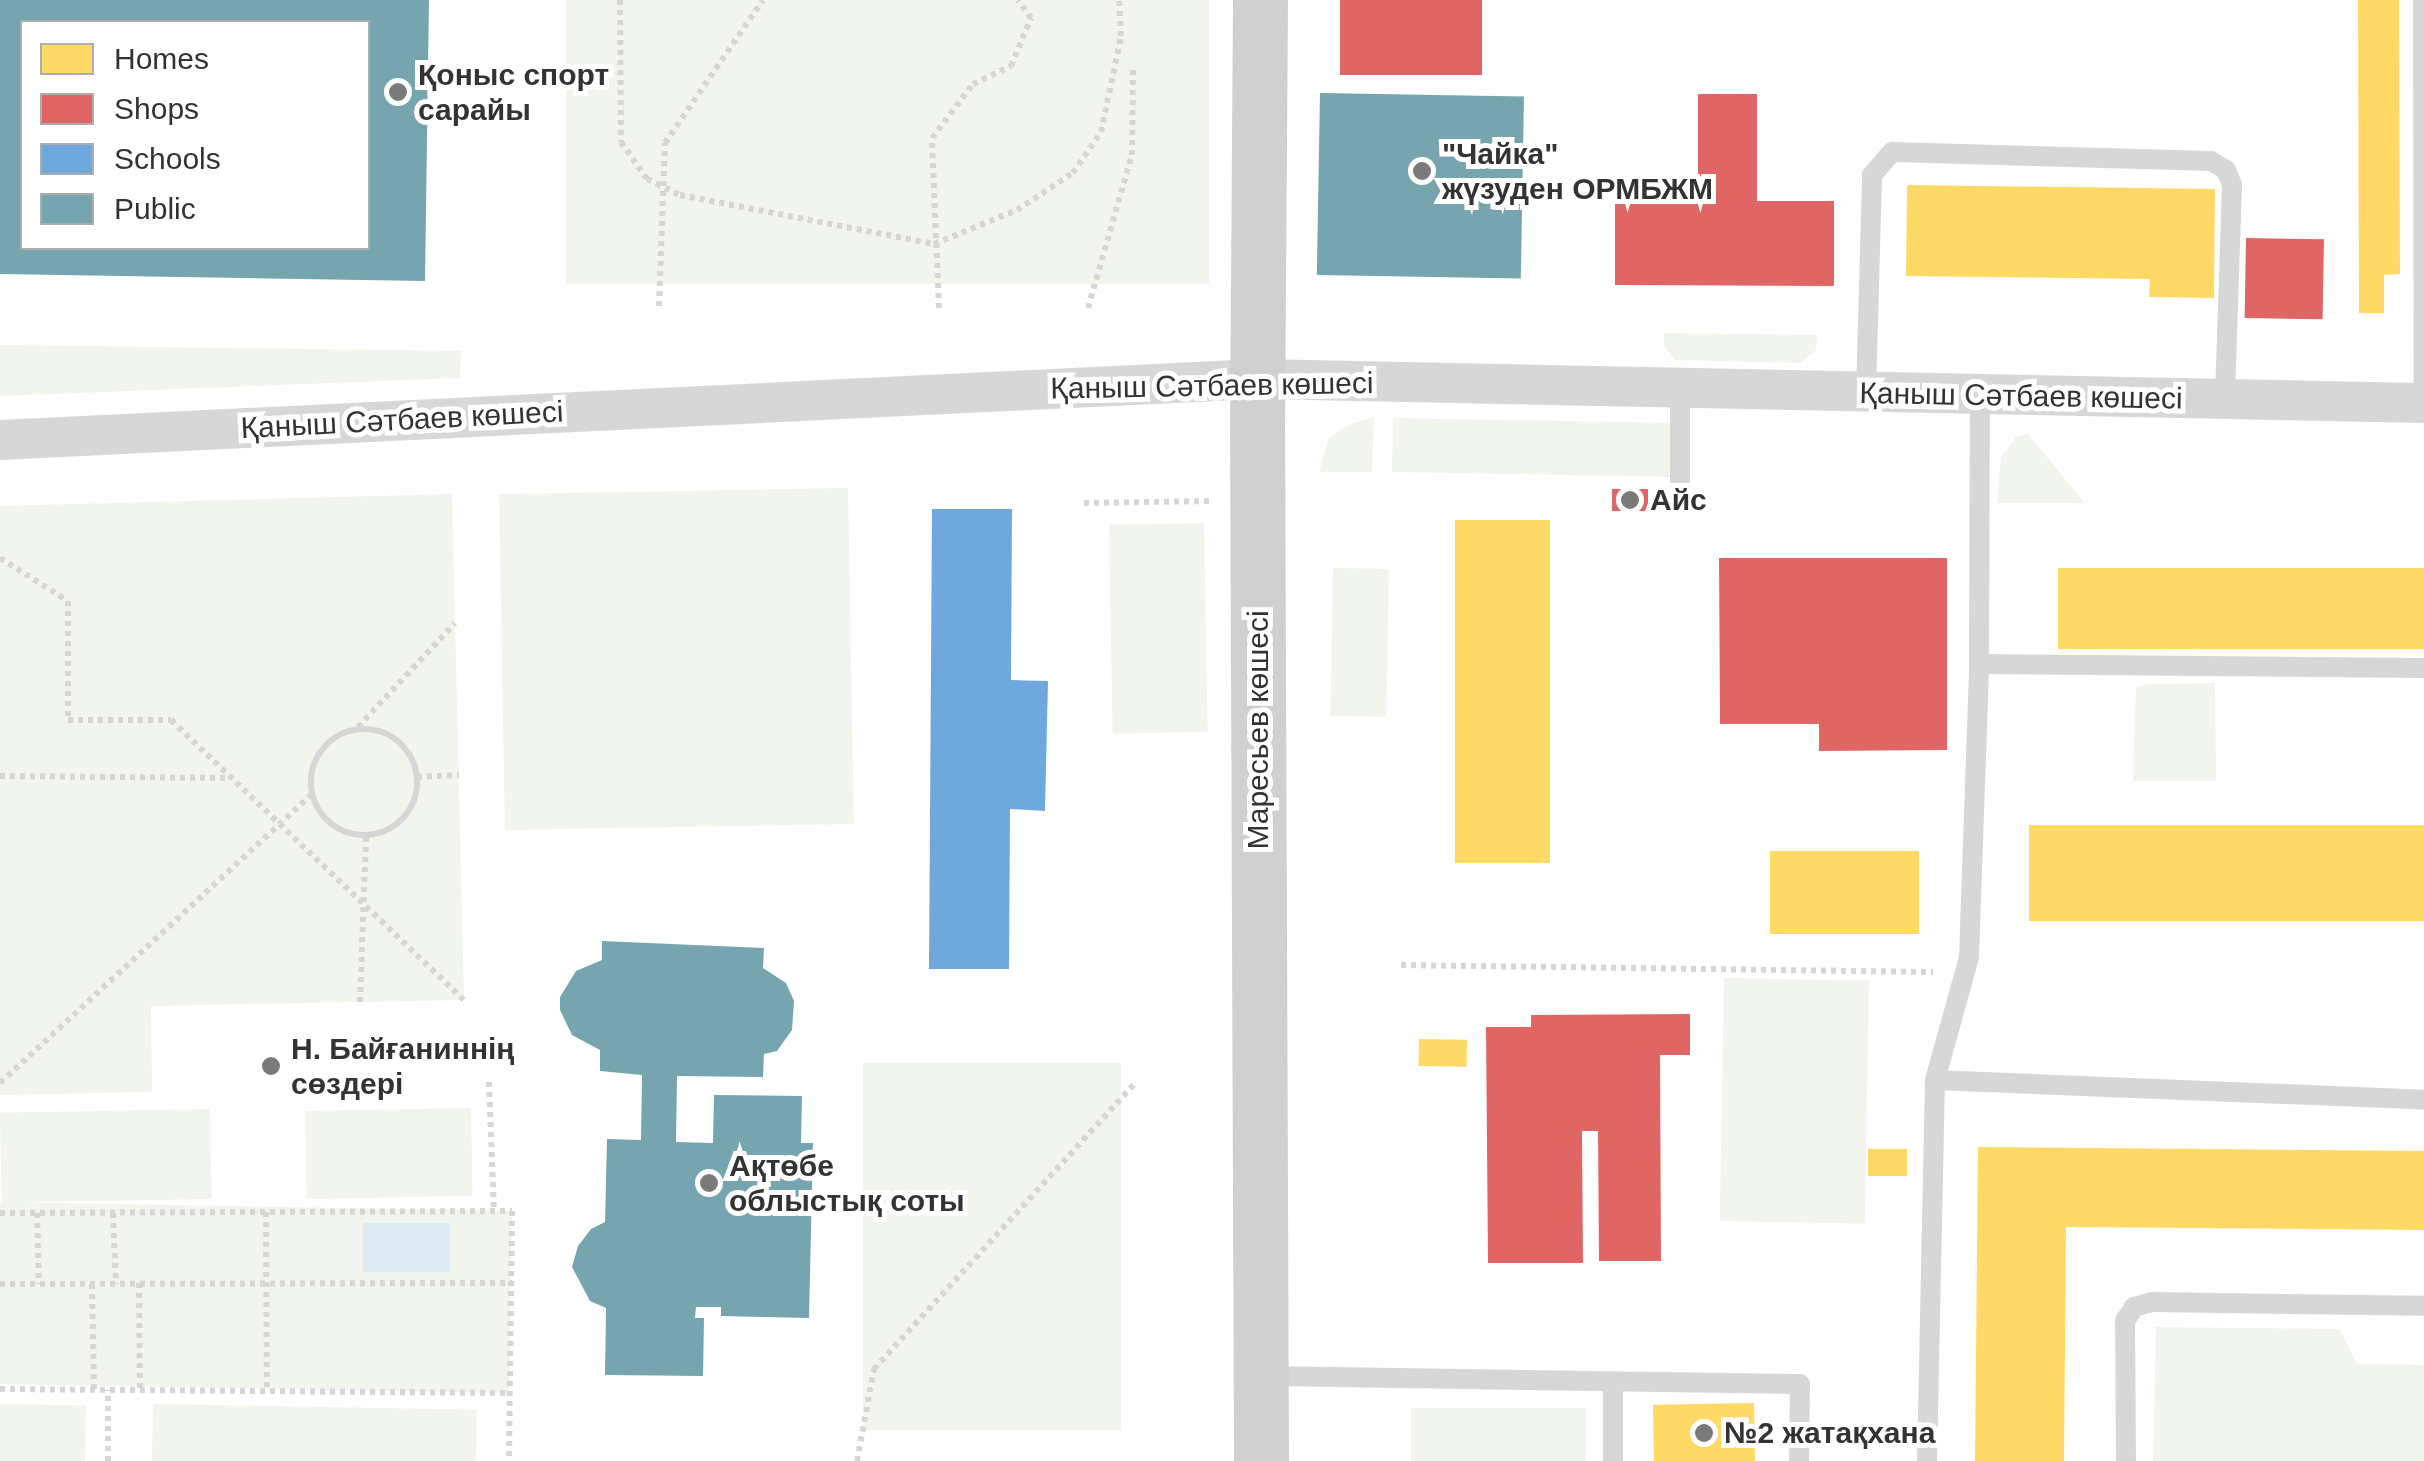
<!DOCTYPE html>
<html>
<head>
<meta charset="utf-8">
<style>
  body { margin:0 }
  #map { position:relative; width:2424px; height:1461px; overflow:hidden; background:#fff; font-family:Arial,sans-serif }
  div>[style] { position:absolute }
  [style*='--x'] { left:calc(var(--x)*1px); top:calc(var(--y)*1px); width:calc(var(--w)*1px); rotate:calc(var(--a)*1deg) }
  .green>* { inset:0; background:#f1f5ed; transform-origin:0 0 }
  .water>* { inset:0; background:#ddebf3; transform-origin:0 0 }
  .homes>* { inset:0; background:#ffd966; transform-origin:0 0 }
  .shops>* { inset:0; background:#e06666; transform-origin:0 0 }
  .schools>* { inset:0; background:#6fa8dc }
  .public>* { inset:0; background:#76a5af; transform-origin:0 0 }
  .path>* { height:6px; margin-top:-3px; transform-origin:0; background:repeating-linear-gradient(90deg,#d6d6d6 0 5px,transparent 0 10px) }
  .path>.ring { margin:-3px; padding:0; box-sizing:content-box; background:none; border:6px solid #d6d6d6; border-radius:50% }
  .lane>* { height:20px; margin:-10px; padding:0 10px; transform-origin:10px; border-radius:10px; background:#d7d7d7 }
  .street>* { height:40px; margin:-20px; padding:0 20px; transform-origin:20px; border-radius:20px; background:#d7d7d7 }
  .secondary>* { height:55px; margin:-27.5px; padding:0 27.5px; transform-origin:27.5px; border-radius:27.5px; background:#d0d0d0 }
  .dots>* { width:28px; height:28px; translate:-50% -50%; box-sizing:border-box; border:5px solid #fff; border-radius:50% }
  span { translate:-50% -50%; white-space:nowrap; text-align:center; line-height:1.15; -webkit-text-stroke:10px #fff; paint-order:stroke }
  .poi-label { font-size:30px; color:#333; font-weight:700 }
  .left { translate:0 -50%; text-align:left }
  .street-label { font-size:30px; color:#333 }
  .legend { position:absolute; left:20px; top:20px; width:350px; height:230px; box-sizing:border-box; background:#fff; border:2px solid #adadad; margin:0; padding:12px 18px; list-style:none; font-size:30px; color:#333 }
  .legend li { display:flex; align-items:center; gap:20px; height:50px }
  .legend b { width:50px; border:2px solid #adadad }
</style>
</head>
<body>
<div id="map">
  <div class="green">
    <div style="left:566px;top:0;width:643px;height:284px"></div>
    <div style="clip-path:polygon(1664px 333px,1817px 335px,1816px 350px,1800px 363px,1675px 360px,1664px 347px)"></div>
    <div style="clip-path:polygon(0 345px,461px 351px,460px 378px,0 396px)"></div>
    <div style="clip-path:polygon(1374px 417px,1372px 472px,1319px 472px,1329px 438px,1350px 424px)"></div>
    <div style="left:1393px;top:418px;width:280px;height:54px;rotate:1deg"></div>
    <div style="clip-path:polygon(2027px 433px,2085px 503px,1997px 503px,2001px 457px,2016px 437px)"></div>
    <div style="left:848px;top:488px;width:336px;height:349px;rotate:89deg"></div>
    <div style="clip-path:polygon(452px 494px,464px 1000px,151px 1006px,152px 1092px,0 1095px,0 506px)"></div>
    <div style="left:1204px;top:523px;width:209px;height:95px;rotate:89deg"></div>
    <div style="left:1333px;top:568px;width:56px;height:148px;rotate:1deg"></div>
    <div style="clip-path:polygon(2215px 683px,2216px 781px,2133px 781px,2136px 688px,2148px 684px)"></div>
    <div style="left:1724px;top:978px;width:145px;height:243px;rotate:1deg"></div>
    <div style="left:863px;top:1063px;width:258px;height:367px"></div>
    <div style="left:471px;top:1108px;width:88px;height:166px;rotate:89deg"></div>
    <div style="left:210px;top:1109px;width:90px;height:210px;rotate:89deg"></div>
    <div style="left:512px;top:1211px;width:182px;height:512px;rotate:91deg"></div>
    <div style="clip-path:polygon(2156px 1327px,2340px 1329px,2357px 1364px,2424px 1365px,2424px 1461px,2153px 1461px)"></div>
    <div style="left:0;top:1404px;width:86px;height:57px;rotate:1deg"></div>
    <div style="left:153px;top:1404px;width:324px;height:57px;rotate:1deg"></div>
    <div style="left:1411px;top:1408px;width:175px;height:53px"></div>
  </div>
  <div class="water">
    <div style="left:363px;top:1223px;width:87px;height:49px"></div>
  </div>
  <div class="homes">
    <div style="clip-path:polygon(2358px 0,2399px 0,2400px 274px,2384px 275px,2384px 313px,2359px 313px)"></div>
    <div style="clip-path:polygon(1907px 185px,2215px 189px,2214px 298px,2149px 297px,2150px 279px,1906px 276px)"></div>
    <div style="left:1455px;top:520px;width:95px;height:343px"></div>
    <div style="left:2058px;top:568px;width:366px;height:81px"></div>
    <div style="left:2029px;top:825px;width:395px;height:96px"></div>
    <div style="left:1770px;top:851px;width:149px;height:83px"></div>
    <div style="left:1419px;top:1039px;width:48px;height:27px;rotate:1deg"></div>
    <div style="clip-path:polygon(1978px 1147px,2424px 1151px,2424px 1230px,2066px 1227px,2064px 1461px,1975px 1461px)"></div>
    <div style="left:1868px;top:1149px;width:39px;height:27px"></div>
    <div style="left:1754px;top:1403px;width:58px;height:101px;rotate:89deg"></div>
  </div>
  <div class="shops">
    <div style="left:1340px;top:0;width:142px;height:75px"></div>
    <div style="clip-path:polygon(1698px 94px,1757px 94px,1757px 201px,1834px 201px,1834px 286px,1615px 285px,1615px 202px,1698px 202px)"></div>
    <div style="left:2246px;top:238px;width:78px;height:80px;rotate:1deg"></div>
    <div style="left:1612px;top:489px;width:36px;height:22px"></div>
    <div style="clip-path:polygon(1719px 558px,1947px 558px,1947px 750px,1819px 751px,1819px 724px,1720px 724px)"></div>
    <div style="clip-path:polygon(1690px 1014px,1690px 1055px,1660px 1055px,1661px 1261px,1599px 1261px,1598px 1131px,1582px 1131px,1583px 1263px,1488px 1263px,1486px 1027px,1531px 1027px,1531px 1015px)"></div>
  </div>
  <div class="schools">
    <div style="clip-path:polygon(932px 509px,1012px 509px,1011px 680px,1048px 681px,1045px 811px,1010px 809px,1009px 969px,929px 969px)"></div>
  </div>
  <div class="public">
    <div style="clip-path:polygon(evenodd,0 0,429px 0,425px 281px,0 274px,0 0,22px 22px,368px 22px,368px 248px,22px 248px,22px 22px)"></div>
    <div style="left:1320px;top:93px;width:204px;height:182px;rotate:1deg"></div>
    <div style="clip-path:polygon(602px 941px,764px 948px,763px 968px,786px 983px,794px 1001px,792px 1030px,777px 1051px,764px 1054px,763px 1077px,677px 1076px,676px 1142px,713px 1143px,714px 1095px,802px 1096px,801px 1143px,813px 1143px,809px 1318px,721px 1316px,721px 1307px,696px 1307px,695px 1318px,704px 1318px,703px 1376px,605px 1375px,606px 1308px,590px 1301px,572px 1267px,578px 1246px,591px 1229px,605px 1222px,607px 1139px,641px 1140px,642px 1075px,600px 1071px,600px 1050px,572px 1035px,560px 1010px,560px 997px,576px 971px,602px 960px)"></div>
  </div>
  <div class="path">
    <div style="--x:620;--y:0;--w:142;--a:89.6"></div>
    <div style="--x:621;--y:142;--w:45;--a:54.9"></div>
    <div style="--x:647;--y:179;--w:37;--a:26"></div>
    <div style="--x:680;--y:195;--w:259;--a:10.9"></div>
    <div style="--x:934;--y:244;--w:90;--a:-22.3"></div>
    <div style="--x:1017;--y:210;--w:67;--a:-33.5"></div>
    <div style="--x:1073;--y:173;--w:50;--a:-55.7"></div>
    <div style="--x:1101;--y:132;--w:98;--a:-78.2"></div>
    <div style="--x:1121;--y:36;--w:36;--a:-93"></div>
    <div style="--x:659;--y:306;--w:163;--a:-87.9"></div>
    <div style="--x:665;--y:143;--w:173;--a:-55.6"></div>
    <div style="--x:939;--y:308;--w:170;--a:-92.4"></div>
    <div style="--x:932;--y:138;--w:68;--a:-52.8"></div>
    <div style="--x:973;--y:84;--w:42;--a:-25.3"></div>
    <div style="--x:1011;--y:66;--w:52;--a:-67.4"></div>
    <div style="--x:1031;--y:18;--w:22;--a:-126"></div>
    <div style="--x:1088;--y:308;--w:159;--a:-74"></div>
    <div style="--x:1132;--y:155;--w:88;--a:-89.3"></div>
    <div style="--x:1084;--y:503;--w:125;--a:-0.9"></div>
    <div style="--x:0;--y:558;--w:80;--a:32.3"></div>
    <div style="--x:68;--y:601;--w:119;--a:90"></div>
    <div style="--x:68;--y:720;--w:103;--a:0"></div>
    <div style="--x:171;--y:720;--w:405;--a:43.7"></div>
    <div style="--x:358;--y:727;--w:142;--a:-47"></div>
    <div class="ring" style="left:311px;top:729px;width:100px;height:100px"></div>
    <div style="--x:0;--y:776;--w:230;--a:0.5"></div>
    <div style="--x:417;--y:777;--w:42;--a:-2.7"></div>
    <div style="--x:1401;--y:965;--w:532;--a:0.75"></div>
    <div style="--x:360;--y:1002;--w:166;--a:-87.9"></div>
    <div style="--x:489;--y:1082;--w:129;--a:87.8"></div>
    <div style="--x:0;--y:1083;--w:424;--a:-42.8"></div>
    <div style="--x:266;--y:1212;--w:179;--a:89.7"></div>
    <div style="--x:0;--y:1213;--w:512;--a:-0.22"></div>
    <div style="--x:512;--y:1211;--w:250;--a:90.7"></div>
    <div style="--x:37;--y:1213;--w:71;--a:88.4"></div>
    <div style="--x:113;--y:1213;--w:71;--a:87.6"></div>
    <div style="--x:139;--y:1283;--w:107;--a:89.5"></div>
    <div style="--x:0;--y:1284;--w:512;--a:-0.11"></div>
    <div style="--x:92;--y:1284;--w:106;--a:88.9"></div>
    <div style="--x:0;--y:1389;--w:510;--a:0.45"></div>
    <div style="--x:108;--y:1461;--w:71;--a:-90"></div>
    <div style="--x:857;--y:1461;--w:94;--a:-79.5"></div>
    <div style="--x:874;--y:1369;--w:390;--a:-47.6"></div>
  </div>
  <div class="lane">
    <div style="--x:2423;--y:0;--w:403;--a:89.9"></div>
    <div style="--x:1866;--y:393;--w:218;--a:-88.4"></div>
    <div style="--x:1872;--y:175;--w:30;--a:-49"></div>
    <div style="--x:1892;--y:152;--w:319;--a:1.6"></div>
    <div style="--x:2211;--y:161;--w:17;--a:31"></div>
    <div style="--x:2226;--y:170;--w:16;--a:68"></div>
    <div style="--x:2232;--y:185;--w:214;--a:91.9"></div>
    <div style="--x:1680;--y:495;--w:106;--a:-90"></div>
    <div style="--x:1979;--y:664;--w:445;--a:0.5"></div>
    <div style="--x:1935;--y:1080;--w:489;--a:2.3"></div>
    <div style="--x:1264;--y:1376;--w:536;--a:0.86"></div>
    <div style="--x:1800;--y:1384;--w:77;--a:90.7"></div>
    <div style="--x:1613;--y:1461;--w:79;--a:-90"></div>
    <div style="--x:1927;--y:1461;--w:381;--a:-88.8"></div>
    <div style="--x:1935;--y:1080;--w:128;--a:-74.5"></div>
    <div style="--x:1969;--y:957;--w:293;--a:-88"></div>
    <div style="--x:1979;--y:664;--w:269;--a:-89.8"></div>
    <div style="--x:2126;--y:1461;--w:140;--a:-90.4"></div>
    <div style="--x:2125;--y:1321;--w:17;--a:-57"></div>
    <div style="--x:2134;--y:1307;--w:18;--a:-16"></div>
    <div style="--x:2151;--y:1302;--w:273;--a:0.8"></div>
  </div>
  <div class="street">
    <div style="--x:0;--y:440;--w:1258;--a:-2.78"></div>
    <div style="--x:1257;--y:379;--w:1167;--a:1.18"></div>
  </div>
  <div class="secondary">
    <div style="--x:1260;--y:0;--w:412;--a:90.4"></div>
    <div style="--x:1257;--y:412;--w:1049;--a:89.78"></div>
  </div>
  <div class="dots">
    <div style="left:398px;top:92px;background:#7a7a7a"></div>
    <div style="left:1422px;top:171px;background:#7a7a7a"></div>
    <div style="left:1630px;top:500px;background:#7a7a7a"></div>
    <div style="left:271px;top:1066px;background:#7a7a7a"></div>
    <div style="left:709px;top:1183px;background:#7a7a7a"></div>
    <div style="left:1704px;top:1433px;background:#7a7a7a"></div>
  </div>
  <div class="poi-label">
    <span class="left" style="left:418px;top:92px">Қоныс спорт<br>сарайы</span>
    <span class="left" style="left:1442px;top:171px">"Чайка"<br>жүзуден ОРМБЖМ</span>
    <span class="left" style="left:1650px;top:500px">Айс</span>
    <span class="left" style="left:291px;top:1066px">Н. Байғаниннің<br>сөздері</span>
    <span class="left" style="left:729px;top:1183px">Ақтөбе<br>облыстық соты</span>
    <span class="left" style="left:1724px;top:1433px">№2 жатақхана</span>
  </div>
  <div class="street-label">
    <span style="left:1212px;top:386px;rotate:-1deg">Қаныш Сәтбаев көшесі</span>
    <span style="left:2021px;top:396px;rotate:1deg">Қаныш Сәтбаев көшесі</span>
    <span style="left:402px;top:420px;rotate:-3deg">Қаныш Сәтбаев көшесі</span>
    <span style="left:1258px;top:730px;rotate:-90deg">Маресьев көшесі</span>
  </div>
  <ul class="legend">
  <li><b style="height:28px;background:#ffd966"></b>Homes</li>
  <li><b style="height:28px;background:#e06666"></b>Shops</li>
  <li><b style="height:28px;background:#6fa8dc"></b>Schools</li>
  <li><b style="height:28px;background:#76a5af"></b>Public</li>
  </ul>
</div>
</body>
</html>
